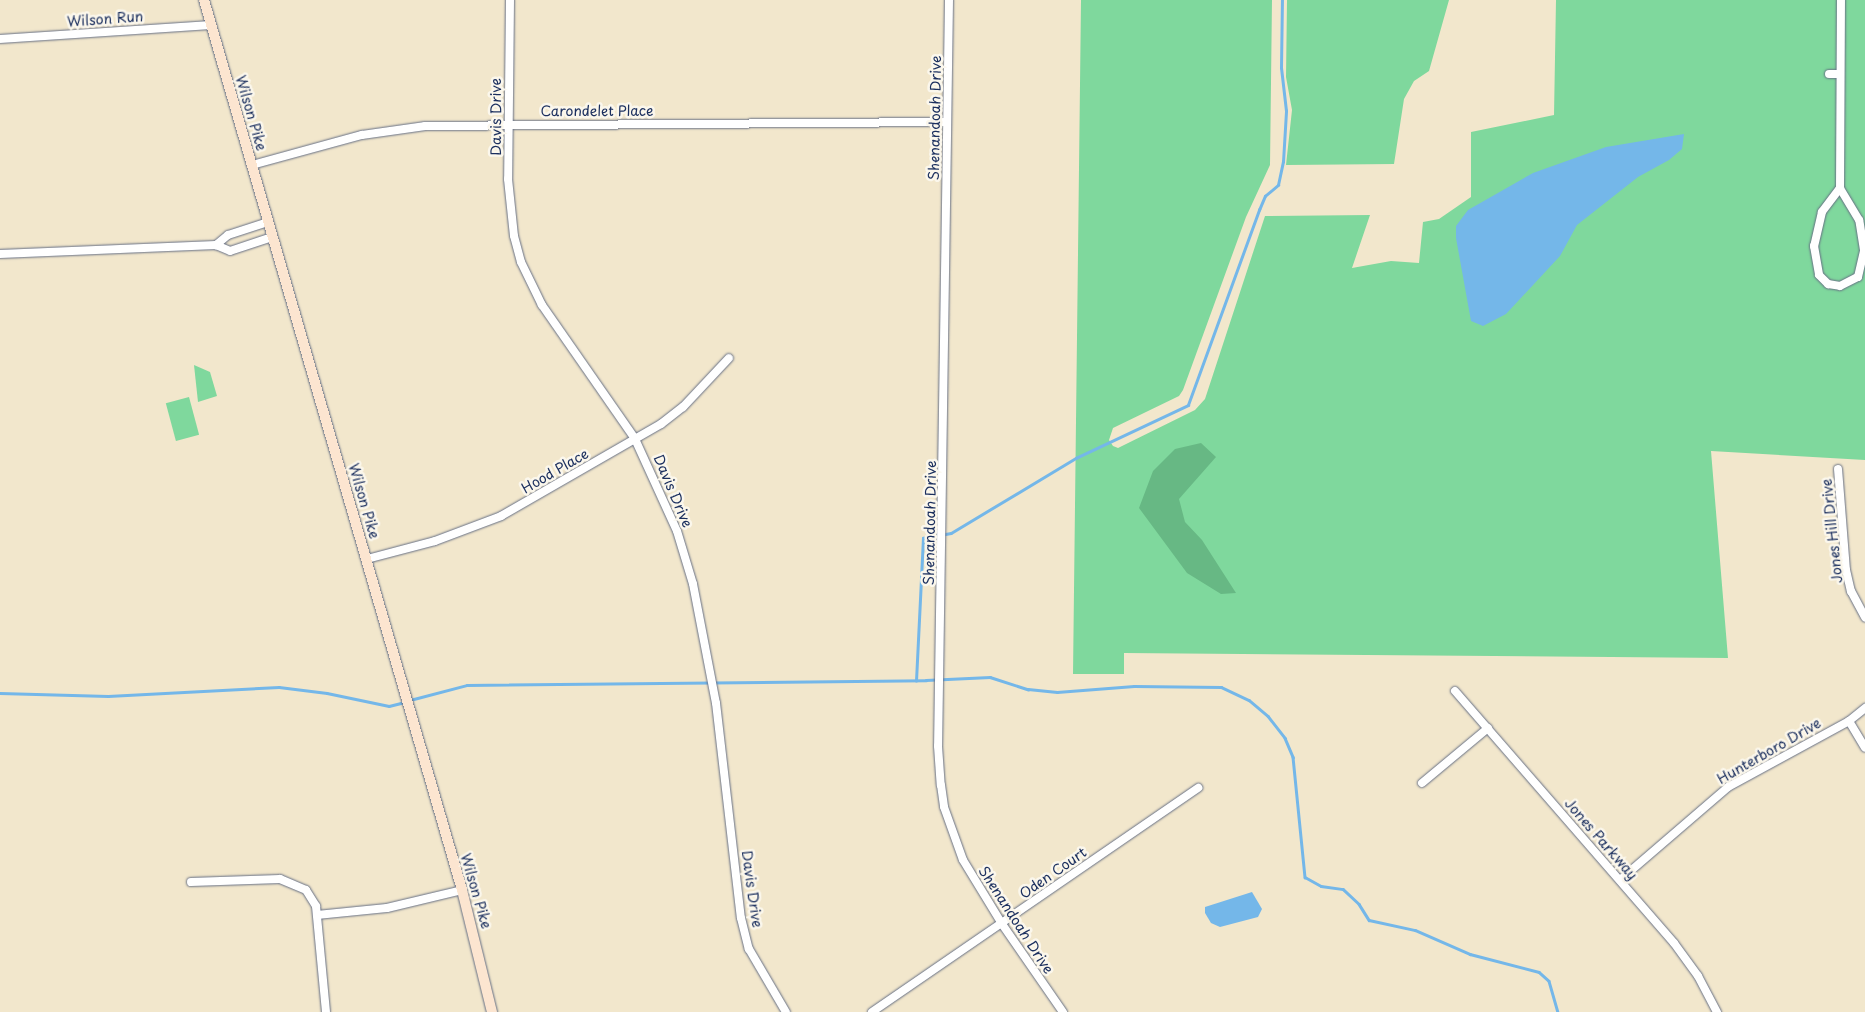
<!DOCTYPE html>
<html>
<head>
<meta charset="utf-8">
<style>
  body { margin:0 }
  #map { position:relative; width:1865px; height:1012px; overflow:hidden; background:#f2e7cc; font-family:"Playpen Sans",sans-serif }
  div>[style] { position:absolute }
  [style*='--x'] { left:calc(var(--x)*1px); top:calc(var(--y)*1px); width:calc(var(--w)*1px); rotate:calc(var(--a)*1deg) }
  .green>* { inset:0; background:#7fd89d; transform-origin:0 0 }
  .forest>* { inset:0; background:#67b884 }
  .water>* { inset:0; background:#74b7e9 }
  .stream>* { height:2.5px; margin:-1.25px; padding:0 1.25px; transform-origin:1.25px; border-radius:1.25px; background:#74b7e9 }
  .roads { filter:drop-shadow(0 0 1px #666f84) drop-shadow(0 0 1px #666f84) }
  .street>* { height:8px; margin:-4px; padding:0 4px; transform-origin:4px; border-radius:4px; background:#fff }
  .secondary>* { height:10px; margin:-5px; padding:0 5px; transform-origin:5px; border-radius:5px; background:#fce5d0 }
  span { translate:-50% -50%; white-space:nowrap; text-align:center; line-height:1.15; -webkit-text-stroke:5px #fbf7ec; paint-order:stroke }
  .street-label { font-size:14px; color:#1b2f5e }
</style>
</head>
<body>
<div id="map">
  <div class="green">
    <div style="clip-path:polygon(1081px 0,1272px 0,1270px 165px,1246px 217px,1183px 390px,1179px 396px,1113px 428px,1109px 440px,1113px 446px,1118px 448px,1195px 410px,1205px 399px,1265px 216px,1370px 215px,1352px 268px,1391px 261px,1419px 263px,1423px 222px,1439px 219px,1471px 197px,1471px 132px,1554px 115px,1556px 0,1865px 0,1865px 460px,1711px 451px,1728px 658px,1124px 653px,1124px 674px,1073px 674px)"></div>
    <div style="clip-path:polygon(1287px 0,1449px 0,1429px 71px,1414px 81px,1404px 99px,1394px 164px,1286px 165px,1292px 110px,1286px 77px)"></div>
    <div style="clip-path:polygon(194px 365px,210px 372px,217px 396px,198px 402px)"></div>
    <div style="left:189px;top:397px;width:39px;height:24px;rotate:75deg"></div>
  </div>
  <div class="forest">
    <div style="clip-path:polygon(1201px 443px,1216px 457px,1179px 499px,1185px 522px,1202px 540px,1236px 593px,1221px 594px,1187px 573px,1139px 508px,1153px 471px,1175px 449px)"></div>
  </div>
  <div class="water">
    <div style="clip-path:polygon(1684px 134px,1682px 149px,1669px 160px,1638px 177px,1577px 225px,1560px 256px,1506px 314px,1483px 326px,1471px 321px,1456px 238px,1456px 226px,1468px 210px,1533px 173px,1606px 147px)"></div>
    <div style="clip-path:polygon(1252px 892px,1262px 909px,1258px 917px,1220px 927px,1211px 923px,1205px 913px,1205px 907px)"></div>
  </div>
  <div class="stream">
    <div style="--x:916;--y:681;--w:143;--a:-87.2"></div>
    <div style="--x:923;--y:538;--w:28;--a:-10"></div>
    <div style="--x:951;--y:533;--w:146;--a:-31"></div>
    <div style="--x:1076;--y:458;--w:124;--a:-25.3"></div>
    <div style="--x:1188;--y:405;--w:208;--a:-70"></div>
    <div style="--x:1259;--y:210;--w:15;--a:-67"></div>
    <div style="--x:1265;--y:196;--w:17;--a:-40"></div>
    <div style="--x:1278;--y:185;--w:24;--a:-78"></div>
    <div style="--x:1283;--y:162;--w:51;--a:-86.6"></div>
    <div style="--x:1286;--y:111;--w:43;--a:-96.6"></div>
    <div style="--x:1281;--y:68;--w:68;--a:-89.2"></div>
    <div style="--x:0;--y:693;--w:108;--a:1.6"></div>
    <div style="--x:108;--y:696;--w:171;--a:-3"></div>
    <div style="--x:279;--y:687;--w:48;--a:7.1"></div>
    <div style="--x:327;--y:693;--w:63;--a:11.8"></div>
    <div style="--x:389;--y:706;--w:16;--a:-14"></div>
    <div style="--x:410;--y:700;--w:59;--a:-14.7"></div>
    <div style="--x:467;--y:685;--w:459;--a:-0.6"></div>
    <div style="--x:926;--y:680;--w:64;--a:-2.7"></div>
    <div style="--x:990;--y:677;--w:40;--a:18"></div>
    <div style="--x:1028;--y:689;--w:29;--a:6"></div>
    <div style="--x:1057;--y:692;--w:77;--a:-4.5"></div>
    <div style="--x:1134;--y:686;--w:87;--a:0.7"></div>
    <div style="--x:1221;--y:687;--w:31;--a:25"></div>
    <div style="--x:1249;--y:700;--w:25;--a:40"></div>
    <div style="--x:1268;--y:716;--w:28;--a:52"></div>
    <div style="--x:1285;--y:738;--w:21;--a:67"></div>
    <div style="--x:1293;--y:757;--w:121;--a:84.3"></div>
    <div style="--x:1305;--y:877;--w:18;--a:29"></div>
    <div style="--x:1321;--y:886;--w:22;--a:8"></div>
    <div style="--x:1343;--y:889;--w:22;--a:43"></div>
    <div style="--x:1359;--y:904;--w:19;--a:58"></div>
    <div style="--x:1369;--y:920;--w:47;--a:12.3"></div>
    <div style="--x:1415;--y:930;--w:60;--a:23.6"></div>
    <div style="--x:1470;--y:954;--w:71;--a:14.6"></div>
    <div style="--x:1539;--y:972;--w:13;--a:42"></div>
    <div style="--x:1549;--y:981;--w:32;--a:74"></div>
  </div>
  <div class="roads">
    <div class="street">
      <div style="--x:510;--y:0;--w:179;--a:90.6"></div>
      <div style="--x:508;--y:179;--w:57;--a:84"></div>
      <div style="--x:514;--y:236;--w:27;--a:75"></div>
      <div style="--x:521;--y:262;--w:48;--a:64"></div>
      <div style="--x:542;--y:305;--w:163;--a:55.2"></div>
      <div style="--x:635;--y:439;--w:101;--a:65.5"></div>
      <div style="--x:677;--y:531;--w:55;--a:73.2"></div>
      <div style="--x:693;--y:584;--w:121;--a:79.1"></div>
      <div style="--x:716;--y:703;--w:216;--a:83.4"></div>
      <div style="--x:741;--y:918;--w:32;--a:76"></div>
      <div style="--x:749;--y:949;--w:73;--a:59.6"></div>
      <div style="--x:949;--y:0;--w:746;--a:90.84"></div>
      <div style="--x:938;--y:746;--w:39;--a:86"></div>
      <div style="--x:941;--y:785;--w:22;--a:82"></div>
      <div style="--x:944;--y:807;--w:56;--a:70.3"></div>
      <div style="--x:963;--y:860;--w:75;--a:58.6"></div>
      <div style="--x:1002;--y:924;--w:107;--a:55.3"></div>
      <div style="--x:0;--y:39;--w:211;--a:-3.8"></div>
      <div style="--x:1829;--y:74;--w:11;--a:0"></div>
      <div style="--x:252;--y:165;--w:114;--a:-15.3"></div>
      <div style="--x:362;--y:135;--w:64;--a:-8.1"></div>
      <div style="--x:425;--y:126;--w:522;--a:-0.44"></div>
      <div style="--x:1840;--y:188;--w:30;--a:127"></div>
      <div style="--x:1822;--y:212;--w:35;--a:103"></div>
      <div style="--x:1814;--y:246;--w:29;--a:80"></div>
      <div style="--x:1819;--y:275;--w:13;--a:45"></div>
      <div style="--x:1828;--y:284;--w:12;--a:9"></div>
      <div style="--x:1840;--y:286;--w:20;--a:-27"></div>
      <div style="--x:1858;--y:277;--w:28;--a:-77"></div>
      <div style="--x:1864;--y:250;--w:30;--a:-99"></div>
      <div style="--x:1859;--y:220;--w:37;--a:-121"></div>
      <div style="--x:1840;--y:188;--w:188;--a:-89.7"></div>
      <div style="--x:268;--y:222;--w:42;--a:162"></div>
      <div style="--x:228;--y:235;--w:16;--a:140"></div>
      <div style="--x:216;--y:245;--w:15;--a:23"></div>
      <div style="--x:230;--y:251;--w:44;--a:-18.4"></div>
      <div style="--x:0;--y:254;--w:216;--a:-2.4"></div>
      <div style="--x:1838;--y:469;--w:101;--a:85.5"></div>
      <div style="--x:1846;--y:570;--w:22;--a:77"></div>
      <div style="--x:1851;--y:591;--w:30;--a:62"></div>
      <div style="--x:367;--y:559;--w:70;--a:-14.8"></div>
      <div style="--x:435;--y:541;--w:71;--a:-20.7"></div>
      <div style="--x:501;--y:516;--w:185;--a:-29.9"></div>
      <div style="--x:661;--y:424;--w:28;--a:-38"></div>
      <div style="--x:683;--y:407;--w:67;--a:-46.8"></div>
      <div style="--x:1455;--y:691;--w:334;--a:49"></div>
      <div style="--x:1674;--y:943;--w:41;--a:54"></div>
      <div style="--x:1698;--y:976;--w:41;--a:62.2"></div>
      <div style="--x:1849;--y:721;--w:31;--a:59"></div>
      <div style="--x:1422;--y:783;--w:86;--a:-39.8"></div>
      <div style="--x:1620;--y:880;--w:143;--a:-40.7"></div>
      <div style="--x:1728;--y:787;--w:138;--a:-28.6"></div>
      <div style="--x:1849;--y:721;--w:21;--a:-39"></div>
      <div style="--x:191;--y:882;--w:89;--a:-1.9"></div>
      <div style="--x:280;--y:879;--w:28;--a:23"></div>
      <div style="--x:306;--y:890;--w:19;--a:58"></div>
      <div style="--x:316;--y:906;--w:106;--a:84.6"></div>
      <div style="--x:317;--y:915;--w:70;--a:-5.7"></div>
      <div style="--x:387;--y:908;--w:77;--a:-13.5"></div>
      <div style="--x:872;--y:1012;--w:396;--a:-34.5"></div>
    </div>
    <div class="secondary">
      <div style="--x:204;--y:0;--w:927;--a:73.83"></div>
      <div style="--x:462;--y:890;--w:126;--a:76.2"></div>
    </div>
  </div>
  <div class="street-label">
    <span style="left:105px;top:19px;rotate:-4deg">Wilson Run</span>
    <span style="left:597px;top:111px">Carondelet Place</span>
    <span style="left:251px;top:113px;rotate:74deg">Wilson Pike</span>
    <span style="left:496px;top:117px;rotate:-90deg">Davis Drive</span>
    <span style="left:935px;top:118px;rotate:-89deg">Shenandoah Drive</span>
    <span style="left:555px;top:471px;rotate:-30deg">Hood Place</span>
    <span style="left:673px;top:491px;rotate:67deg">Davis Drive</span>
    <span style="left:364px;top:501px;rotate:74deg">Wilson Pike</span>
    <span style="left:930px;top:523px;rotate:-89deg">Shenandoah Drive</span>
    <span style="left:1832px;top:531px;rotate:-96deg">Jones Hill Drive</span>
    <span style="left:1769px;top:751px;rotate:-30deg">Hunterboro Drive</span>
    <span style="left:1601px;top:839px;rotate:49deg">Jones Parkway</span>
    <span style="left:1053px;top:873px;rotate:-35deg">Oden Court</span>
    <span style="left:752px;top:889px;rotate:82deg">Davis Drive</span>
    <span style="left:476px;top:891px;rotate:74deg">Wilson Pike</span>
    <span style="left:1016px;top:920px;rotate:57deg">Shenandoah Drive</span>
  </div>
</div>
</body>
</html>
